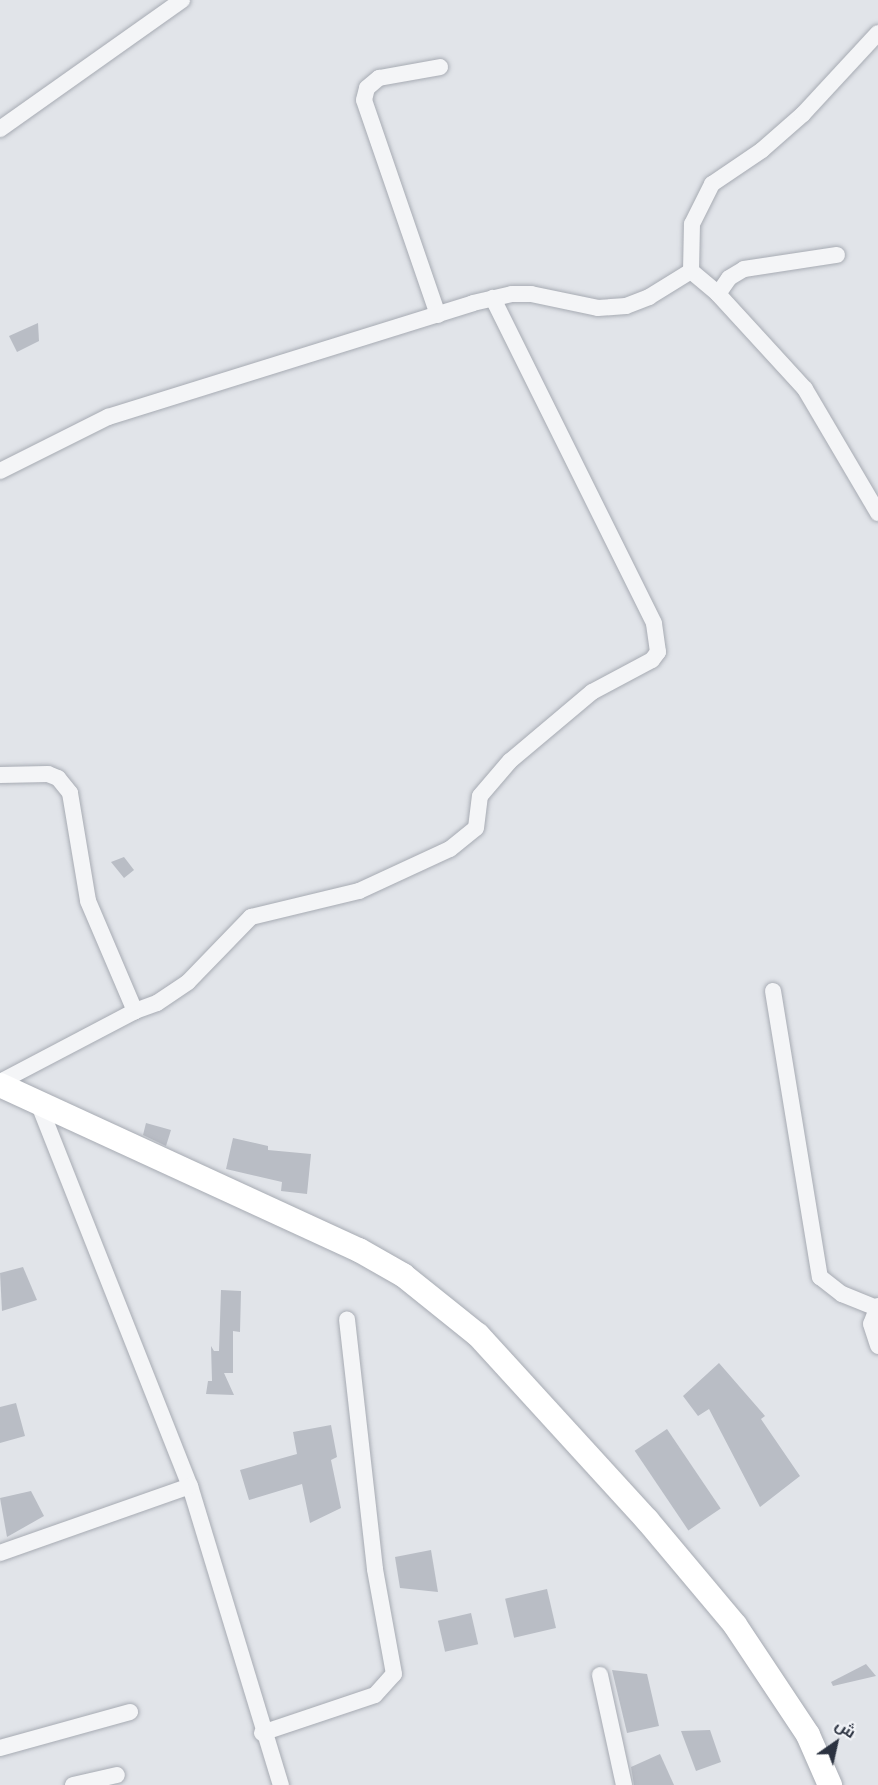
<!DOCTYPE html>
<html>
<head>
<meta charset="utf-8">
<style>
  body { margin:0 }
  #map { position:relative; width:878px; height:1785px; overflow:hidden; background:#e1e4e9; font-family:Manrope,Cairo,sans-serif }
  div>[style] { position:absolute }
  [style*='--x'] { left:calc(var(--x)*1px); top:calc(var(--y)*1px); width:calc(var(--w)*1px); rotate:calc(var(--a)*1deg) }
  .building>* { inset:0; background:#b9bdc5; transform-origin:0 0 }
  .roads { filter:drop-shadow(0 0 2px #a7abb3) drop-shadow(0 0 2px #a7abb3) }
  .minor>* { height:16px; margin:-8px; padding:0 8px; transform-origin:8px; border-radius:8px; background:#f4f5f7 }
  .secondary>* { height:24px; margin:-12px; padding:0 12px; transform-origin:12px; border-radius:12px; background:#fff }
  span { translate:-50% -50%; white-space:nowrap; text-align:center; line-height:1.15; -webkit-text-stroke:4.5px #f1f3f7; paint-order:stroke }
  .north { position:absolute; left:806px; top:1713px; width:60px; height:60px; -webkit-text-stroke:4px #f1f3f7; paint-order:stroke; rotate:34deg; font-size:16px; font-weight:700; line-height:24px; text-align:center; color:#2b3240 }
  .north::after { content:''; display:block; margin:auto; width:21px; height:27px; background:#2b3240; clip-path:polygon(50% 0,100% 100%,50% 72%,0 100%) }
</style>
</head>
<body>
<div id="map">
  <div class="building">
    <div style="clip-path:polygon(38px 323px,39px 341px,17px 352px,9px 336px)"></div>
    <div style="clip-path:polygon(124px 857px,134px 870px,124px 878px,111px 862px)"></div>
    <div style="clip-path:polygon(146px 1123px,171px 1130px,166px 1146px,143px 1135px)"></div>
    <div style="clip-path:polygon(233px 1138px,268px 1146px,268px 1150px,311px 1154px,307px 1194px,281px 1191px,282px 1182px,226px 1169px)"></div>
    <div style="clip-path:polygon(23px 1267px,37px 1300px,2px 1311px,0 1273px)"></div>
    <div style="clip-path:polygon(221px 1290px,241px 1291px,240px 1332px,233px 1331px,233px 1373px,224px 1373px,234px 1395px,206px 1394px,208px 1381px,212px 1381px,211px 1346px,214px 1351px,219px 1351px)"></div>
    <div style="clip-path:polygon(719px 1363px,765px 1416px,761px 1419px,800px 1476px,760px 1507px,709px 1409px,698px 1416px,683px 1396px)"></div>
    <div style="clip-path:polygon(16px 1403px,25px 1436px,0 1443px,0 1407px)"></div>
    <div style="clip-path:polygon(331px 1425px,337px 1457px,331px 1460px,341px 1508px,310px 1523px,302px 1484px,249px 1500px,240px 1470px,297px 1454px,293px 1432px)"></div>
    <div style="left:667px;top:1429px;width:96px;height:39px;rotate:56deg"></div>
    <div style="clip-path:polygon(31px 1491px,44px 1516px,7px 1537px,0 1498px)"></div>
    <div style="clip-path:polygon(431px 1550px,438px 1592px,400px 1588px,395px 1557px)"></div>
    <div style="left:547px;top:1589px;width:40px;height:43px;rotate:77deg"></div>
    <div style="left:471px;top:1613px;width:32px;height:34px;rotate:77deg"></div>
    <div style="clip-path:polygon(866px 1664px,876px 1676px,833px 1686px,831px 1682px)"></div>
    <div style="clip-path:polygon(612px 1670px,647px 1674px,659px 1726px,627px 1733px)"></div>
    <div style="clip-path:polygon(710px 1730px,721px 1762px,696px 1771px,681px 1731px)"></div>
    <div style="clip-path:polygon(660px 1754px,674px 1785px,634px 1785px,631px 1767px)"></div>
  </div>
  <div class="roads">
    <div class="minor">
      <div style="--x:0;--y:129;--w:223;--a:-35.3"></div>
      <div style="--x:691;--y:271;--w:35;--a:40"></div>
      <div style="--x:718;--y:294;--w:129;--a:47.5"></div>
      <div style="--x:805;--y:389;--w:144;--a:59.5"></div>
      <div style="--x:718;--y:294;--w:19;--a:-55"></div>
      <div style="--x:729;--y:278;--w:17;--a:-31"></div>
      <div style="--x:744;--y:269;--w:94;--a:-8.6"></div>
      <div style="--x:438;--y:315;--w:227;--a:-109"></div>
      <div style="--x:364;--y:100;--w:12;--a:-76"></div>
      <div style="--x:367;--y:88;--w:16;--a:-40"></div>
      <div style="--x:379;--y:78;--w:62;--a:-10.2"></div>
      <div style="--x:0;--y:471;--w:121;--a:-26.6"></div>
      <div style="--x:108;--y:417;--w:382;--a:-17.3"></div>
      <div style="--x:473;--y:303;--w:40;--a:-13"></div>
      <div style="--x:512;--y:294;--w:19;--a:0"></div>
      <div style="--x:531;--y:294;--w:68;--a:11.8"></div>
      <div style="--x:598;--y:308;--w:28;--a:-4"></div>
      <div style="--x:626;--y:306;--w:25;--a:-21"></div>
      <div style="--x:649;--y:297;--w:49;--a:-31.8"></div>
      <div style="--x:691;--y:271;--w:47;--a:-88.8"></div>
      <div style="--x:692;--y:224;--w:45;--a:-63.4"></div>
      <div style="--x:712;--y:184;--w:60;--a:-34.2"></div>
      <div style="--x:762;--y:150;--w:55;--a:-41.3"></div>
      <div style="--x:803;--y:114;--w:110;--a:-47.2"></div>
      <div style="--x:0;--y:775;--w:48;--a:-1.2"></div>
      <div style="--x:48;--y:774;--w:11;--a:22"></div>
      <div style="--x:58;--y:778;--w:19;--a:51"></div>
      <div style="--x:70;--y:793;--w:109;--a:80.5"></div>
      <div style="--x:88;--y:901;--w:120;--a:66.9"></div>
      <div style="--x:773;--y:991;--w:290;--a:80.7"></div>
      <div style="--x:820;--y:1277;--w:28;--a:38"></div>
      <div style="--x:842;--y:1294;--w:37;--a:22"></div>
      <div style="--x:0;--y:1082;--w:153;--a:-27.7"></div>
      <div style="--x:135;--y:1011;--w:23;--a:-20"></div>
      <div style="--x:157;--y:1003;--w:37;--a:-34"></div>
      <div style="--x:188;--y:982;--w:91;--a:-45.9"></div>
      <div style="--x:251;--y:917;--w:111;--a:-13.5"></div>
      <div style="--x:359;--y:891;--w:100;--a:-24.8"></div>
      <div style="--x:450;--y:849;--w:33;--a:-39"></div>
      <div style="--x:476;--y:828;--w:32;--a:-83"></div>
      <div style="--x:480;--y:796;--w:46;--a:-49.4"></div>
      <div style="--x:510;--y:761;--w:107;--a:-40.1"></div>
      <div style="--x:592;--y:692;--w:68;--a:-28.1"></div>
      <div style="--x:652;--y:660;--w:10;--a:-53"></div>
      <div style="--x:658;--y:652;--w:29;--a:-98"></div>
      <div style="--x:654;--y:623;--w:363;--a:-116.4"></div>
      <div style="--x:39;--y:1105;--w:410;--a:68.4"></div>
      <div style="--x:190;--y:1486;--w:313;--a:73.1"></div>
      <div style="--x:878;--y:1306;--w:19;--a:111"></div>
      <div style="--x:871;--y:1324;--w:23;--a:72"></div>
      <div style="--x:0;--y:1553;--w:201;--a:-19.4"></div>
      <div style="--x:600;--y:1675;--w:113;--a:77.7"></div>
      <div style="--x:262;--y:1733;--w:119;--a:-18.6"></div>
      <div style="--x:375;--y:1695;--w:28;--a:-48"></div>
      <div style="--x:394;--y:1674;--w:107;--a:-100.3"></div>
      <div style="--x:375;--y:1569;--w:251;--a:-96.4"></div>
      <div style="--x:0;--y:1748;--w:135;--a:-15.5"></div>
      <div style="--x:73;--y:1785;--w:45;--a:-12.8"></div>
    </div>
    <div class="secondary">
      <div style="--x:0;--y:1085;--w:395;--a:24.7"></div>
      <div style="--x:359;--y:1250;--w:51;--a:29.6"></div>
      <div style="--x:403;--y:1275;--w:96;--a:38.7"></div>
      <div style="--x:478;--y:1335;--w:251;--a:47.6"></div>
      <div style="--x:647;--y:1520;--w:137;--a:50"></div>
      <div style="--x:735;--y:1625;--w:132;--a:56.4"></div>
      <div style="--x:808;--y:1735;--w:55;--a:66.3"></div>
    </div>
  </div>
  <div class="north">ش</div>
</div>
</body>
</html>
